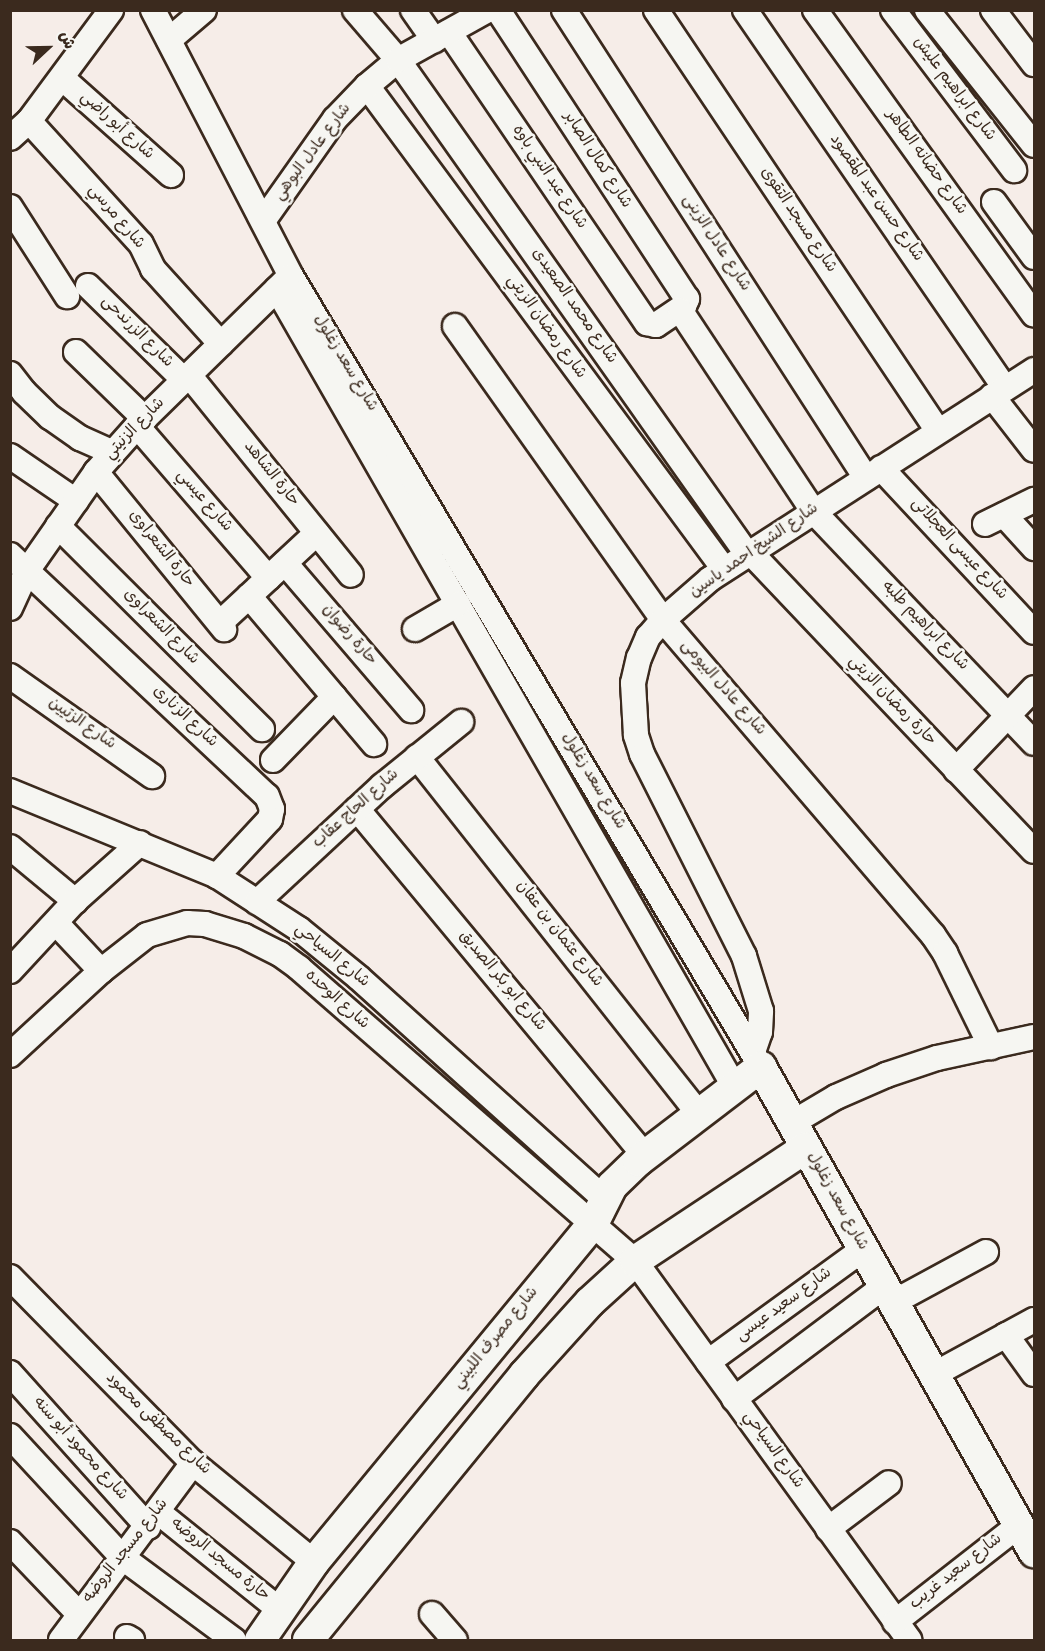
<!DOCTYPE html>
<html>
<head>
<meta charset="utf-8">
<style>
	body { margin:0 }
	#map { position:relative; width:1045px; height:1651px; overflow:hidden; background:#f6ede8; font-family:"Gochi Hand","Playpen Sans Arabic",sans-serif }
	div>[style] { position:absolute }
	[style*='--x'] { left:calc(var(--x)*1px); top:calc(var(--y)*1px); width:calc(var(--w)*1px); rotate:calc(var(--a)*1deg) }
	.roads { filter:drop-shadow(2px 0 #3b2a1e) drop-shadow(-2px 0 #3b2a1e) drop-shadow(0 2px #3b2a1e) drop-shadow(0 -2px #3b2a1e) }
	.minor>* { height:24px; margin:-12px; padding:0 12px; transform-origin:12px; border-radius:12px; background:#f6f6f2 }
	.major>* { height:30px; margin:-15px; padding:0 15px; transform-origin:15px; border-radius:15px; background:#f6f6f2 }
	span { translate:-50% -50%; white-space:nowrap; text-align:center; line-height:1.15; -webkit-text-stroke:5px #f6f6f2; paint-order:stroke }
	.street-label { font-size:16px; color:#3b2a1e }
	.frame { position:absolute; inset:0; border:12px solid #3b2a1e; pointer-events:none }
	.north { position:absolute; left:18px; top:18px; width:60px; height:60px; -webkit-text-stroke:4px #f6f6f2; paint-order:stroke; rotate:68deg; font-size:16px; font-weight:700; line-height:24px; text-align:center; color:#3b2a1e }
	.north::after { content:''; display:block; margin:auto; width:21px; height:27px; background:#3b2a1e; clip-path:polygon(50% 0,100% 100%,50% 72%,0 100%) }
</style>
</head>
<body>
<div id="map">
	<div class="roads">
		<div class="minor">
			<div style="--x:153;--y:10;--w:300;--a:62.6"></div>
			<div style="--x:291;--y:276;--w:920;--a:59.28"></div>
			<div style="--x:355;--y:10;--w:66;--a:49.3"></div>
			<div style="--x:398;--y:60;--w:605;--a:54.76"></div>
			<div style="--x:413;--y:10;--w:37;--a:55"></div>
			<div style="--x:564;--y:10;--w:557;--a:57.17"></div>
			<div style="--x:656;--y:10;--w:507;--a:56.18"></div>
			<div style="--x:745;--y:10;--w:459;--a:55.5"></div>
			<div style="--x:815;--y:10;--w:375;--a:54.3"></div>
			<div style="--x:893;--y:10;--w:201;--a:52.9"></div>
			<div style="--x:927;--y:10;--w:172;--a:51.6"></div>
			<div style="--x:993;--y:10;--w:68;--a:52.8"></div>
			<div style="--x:449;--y:32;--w:352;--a:55.8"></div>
			<div style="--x:647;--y:323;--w:9;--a:13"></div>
			<div style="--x:656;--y:325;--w:34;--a:-34"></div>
			<div style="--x:684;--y:306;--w:8;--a:-67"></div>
			<div style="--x:687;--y:299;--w:345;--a:-123.2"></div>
			<div style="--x:169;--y:40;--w:46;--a:-40.6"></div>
			<div style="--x:62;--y:78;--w:146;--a:41.7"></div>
			<div style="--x:367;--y:86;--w:601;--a:53.53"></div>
			<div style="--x:29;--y:121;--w:166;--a:47.7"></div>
			<div style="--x:141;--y:244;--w:28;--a:64"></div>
			<div style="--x:153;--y:269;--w:101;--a:47.8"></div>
			<div style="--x:10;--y:138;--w:25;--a:-42"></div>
			<div style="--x:29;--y:121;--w:138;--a:-53.5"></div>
			<div style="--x:994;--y:202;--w:68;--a:54"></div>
			<div style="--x:10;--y:207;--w:106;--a:57.4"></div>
			<div style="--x:263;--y:221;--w:125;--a:-54.8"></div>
			<div style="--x:335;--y:119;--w:46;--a:-45.9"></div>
			<div style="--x:367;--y:86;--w:40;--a:-40"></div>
			<div style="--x:398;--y:60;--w:103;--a:-29.1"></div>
			<div style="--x:88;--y:286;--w:134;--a:44.4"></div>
			<div style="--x:277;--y:289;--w:919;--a:60.17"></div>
			<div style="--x:680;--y:310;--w:241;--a:56.5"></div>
			<div style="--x:813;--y:511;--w:320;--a:46.4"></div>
			<div style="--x:455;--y:326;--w:360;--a:54.7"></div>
			<div style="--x:663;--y:620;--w:415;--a:49.4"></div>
			<div style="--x:933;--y:935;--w:22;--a:56"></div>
			<div style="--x:945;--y:953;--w:105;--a:63.9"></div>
			<div style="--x:76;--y:352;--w:96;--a:44.2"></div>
			<div style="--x:10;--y:374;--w:23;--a:52"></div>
			<div style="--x:24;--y:392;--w:36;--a:44"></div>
			<div style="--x:50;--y:417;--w:37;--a:35"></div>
			<div style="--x:80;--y:438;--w:36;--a:24"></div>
			<div style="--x:189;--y:375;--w:257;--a:51"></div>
			<div style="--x:992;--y:396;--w:68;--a:52.1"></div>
			<div style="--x:137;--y:426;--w:201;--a:49.2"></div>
			<div style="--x:10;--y:456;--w:80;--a:34.3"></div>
			<div style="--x:881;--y:468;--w:224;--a:47"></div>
			<div style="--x:96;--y:472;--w:203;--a:50.8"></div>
			<div style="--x:1004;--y:515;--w:45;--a:47.7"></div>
			<div style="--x:985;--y:524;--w:55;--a:-26.1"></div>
			<div style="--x:58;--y:526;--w:288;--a:44.9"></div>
			<div style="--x:750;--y:552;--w:412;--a:46.5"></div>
			<div style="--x:10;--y:555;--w:352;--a:43.2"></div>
			<div style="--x:267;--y:796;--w:14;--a:69"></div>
			<div style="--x:272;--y:809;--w:10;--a:101"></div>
			<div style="--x:270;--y:819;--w:78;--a:132.9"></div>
			<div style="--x:285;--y:563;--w:194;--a:49.4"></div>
			<div style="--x:249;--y:596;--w:194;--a:49.8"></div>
			<div style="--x:10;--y:608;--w:41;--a:-65.3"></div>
			<div style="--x:27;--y:571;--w:121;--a:-55.1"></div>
			<div style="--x:96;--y:472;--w:62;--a:-48.3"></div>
			<div style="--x:137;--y:426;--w:210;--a:-44.4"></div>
			<div style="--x:220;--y:623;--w:132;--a:-42.9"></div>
			<div style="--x:415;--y:629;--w:50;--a:-30.2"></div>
			<div style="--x:10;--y:676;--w:174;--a:35.2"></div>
			<div style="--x:417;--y:757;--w:455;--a:51.7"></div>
			<div style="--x:273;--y:760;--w:88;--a:-45.9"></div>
			<div style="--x:956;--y:770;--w:113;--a:-46.4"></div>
			<div style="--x:10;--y:791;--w:224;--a:22.3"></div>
			<div style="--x:217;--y:876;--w:98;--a:32.9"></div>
			<div style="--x:299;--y:929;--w:77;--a:39.2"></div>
			<div style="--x:359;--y:978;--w:329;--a:42"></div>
			<div style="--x:357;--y:809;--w:451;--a:50.3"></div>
			<div style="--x:10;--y:847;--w:85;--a:39.7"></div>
			<div style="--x:257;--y:902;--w:171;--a:-42.9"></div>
			<div style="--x:382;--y:786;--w:102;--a:-39"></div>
			<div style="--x:56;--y:923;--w:66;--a:46.8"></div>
			<div style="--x:10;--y:971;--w:96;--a:-47.1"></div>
			<div style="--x:75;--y:901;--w:87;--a:-41.7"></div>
			<div style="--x:753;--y:1052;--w:21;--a:-71"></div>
			<div style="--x:760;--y:1032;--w:21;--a:-87"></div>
			<div style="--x:761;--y:1011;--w:58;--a:-107.2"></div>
			<div style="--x:744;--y:956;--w:226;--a:-116.8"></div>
			<div style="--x:642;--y:754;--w:20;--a:-108"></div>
			<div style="--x:636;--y:735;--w:52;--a:-93.3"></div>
			<div style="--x:633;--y:683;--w:26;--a:-77"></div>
			<div style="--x:639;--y:658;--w:23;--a:-67"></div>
			<div style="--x:648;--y:637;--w:23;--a:-49"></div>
			<div style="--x:663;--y:620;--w:62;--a:-41.1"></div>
			<div style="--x:710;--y:579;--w:386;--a:-32.8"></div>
			<div style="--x:10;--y:1055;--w:124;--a:-42.7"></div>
			<div style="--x:101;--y:971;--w:58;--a:-38"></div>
			<div style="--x:147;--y:935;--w:42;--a:-16.7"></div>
			<div style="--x:187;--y:923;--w:18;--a:3"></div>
			<div style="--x:205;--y:924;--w:41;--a:17.1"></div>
			<div style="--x:244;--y:936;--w:40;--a:26.6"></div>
			<div style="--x:280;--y:954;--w:24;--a:36"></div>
			<div style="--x:299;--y:968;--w:446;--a:41.1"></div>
			<div style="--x:635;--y:1261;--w:468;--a:54.1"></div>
			<div style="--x:792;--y:1123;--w:51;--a:-30.6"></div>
			<div style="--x:836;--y:1097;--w:55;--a:-23.7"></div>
			<div style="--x:886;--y:1075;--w:54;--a:-18.4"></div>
			<div style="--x:937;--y:1058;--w:99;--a:-12.2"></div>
			<div style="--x:10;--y:1277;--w:261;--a:45.5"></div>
			<div style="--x:193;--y:1463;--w:156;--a:39.3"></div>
			<div style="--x:892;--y:1303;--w:107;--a:-28.5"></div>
			<div style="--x:1006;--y:1335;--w:48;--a:54.3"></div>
			<div style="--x:708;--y:1362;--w:190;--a:-36"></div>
			<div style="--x:10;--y:1373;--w:207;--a:48.1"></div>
			<div style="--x:933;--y:1375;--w:115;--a:-28.6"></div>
			<div style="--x:734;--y:1399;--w:186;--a:-36.9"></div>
			<div style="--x:10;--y:1436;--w:166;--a:47.2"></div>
			<div style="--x:123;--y:1558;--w:138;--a:36.5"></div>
			<div style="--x:158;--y:1512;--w:156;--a:38.8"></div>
			<div style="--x:828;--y:1529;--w:76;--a:-37"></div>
			<div style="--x:10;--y:1542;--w:100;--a:46.2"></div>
			<div style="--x:432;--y:1614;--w:35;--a:49"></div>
			<div style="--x:895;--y:1622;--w:157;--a:-38"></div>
			<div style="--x:127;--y:1637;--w:6;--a:31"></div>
			<div style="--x:61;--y:1640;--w:221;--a:-53.3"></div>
		</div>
		<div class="major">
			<div style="--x:260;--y:1640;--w:95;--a:-55.3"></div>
			<div style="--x:314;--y:1562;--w:438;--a:-50.5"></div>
			<div style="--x:593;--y:1224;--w:42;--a:-63.4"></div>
			<div style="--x:612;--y:1186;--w:36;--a:-44"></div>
			<div style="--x:638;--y:1161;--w:155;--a:-37.4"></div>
			<div style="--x:761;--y:1067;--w:557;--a:60.63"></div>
			<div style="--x:308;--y:1640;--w:342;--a:-50.8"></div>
			<div style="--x:524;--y:1375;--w:98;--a:-47.9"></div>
			<div style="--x:590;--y:1302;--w:61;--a:-42.3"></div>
			<div style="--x:635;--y:1261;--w:205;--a:-33.5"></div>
		</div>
	</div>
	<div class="street-label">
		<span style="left:953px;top:90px;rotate:53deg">شارع ابراهيم عليش</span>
		<span style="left:116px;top:127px;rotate:42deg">شارع أبو راضي</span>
		<span style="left:314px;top:153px;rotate:-53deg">شارع عادل البوهي</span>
		<span style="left:596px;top:161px;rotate:57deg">شارع كمال الصابر</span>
		<span style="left:925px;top:163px;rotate:54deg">شارع حضانه الطاهر</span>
		<span style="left:548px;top:178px;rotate:56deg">شارع عبد النبي باوه</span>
		<span style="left:875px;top:199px;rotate:55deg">شارع حسن عبد المقصود</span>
		<span style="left:115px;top:218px;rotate:50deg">شارع مرسي</span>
		<span style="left:797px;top:221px;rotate:56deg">شارع مسجد التقوى</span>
		<span style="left:715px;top:244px;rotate:57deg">شارع عادل الزينى</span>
		<span style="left:573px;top:307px;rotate:55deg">شارع محمد الصعيدى</span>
		<span style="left:545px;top:328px;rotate:54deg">شارع رمضان الزيتي</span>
		<span style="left:136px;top:333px;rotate:45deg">شارع الزرندحى</span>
		<span style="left:344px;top:364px;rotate:59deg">شارع سعد زغلول</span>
		<span style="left:136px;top:430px;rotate:-46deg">شارع الزنيتي</span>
		<span style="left:270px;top:475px;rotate:51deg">حارة الشاهد</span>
		<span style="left:203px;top:502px;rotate:49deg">شارع عيسي</span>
		<span style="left:160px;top:550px;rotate:51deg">حارة الشعراوى</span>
		<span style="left:958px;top:550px;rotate:47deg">شارع عيسى العجلاتى</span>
		<span style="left:755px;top:552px;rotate:-35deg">شارع الشيخ احمد ياسين</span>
		<span style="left:924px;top:627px;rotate:46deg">شارع ابراهيم طلبه</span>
		<span style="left:160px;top:628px;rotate:45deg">شارع الشعراوى</span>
		<span style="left:348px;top:636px;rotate:49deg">حارة رضوان</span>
		<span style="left:722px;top:689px;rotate:49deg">شارع عادل البيومى</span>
		<span style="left:891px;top:702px;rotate:46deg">حارة رمضان الزيتي</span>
		<span style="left:184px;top:718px;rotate:43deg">شارع الزنارى</span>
		<span style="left:81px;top:725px;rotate:35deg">شارع الزتيين</span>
		<span style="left:592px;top:782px;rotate:59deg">شارع سعد زغلول</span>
		<span style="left:357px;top:810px;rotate:-42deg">شارع الحاج عقاب</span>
		<span style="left:558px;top:935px;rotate:52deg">شارع عثمان بن عفان</span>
		<span style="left:331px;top:957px;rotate:39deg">شارع السياحي</span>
		<span style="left:501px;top:982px;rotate:50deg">شارع ابو بكر الصديق</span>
		<span style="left:336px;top:1001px;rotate:42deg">شارع الوحده</span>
		<span style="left:836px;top:1202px;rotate:61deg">شارع سعد زغلول</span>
		<span style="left:785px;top:1306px;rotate:-36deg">شارع سعيد عيسى</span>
		<span style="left:497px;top:1339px;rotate:-51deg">شارع مصرف اللبيني</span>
		<span style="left:157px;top:1425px;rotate:44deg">شارع مصطفى محمود</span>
		<span style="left:79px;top:1450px;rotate:48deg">شارع محمود أبو سنه</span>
		<span style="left:772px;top:1451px;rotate:54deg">شارع السياحي</span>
		<span style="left:127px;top:1552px;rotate:-52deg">شارع مسجد الروضه</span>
		<span style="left:219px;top:1561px;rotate:39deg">حارة مسجد الروضه</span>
		<span style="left:957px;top:1573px;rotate:-38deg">شارع سعيد غريب</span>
	</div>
	<div class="frame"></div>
	<div class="north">ش</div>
</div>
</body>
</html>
